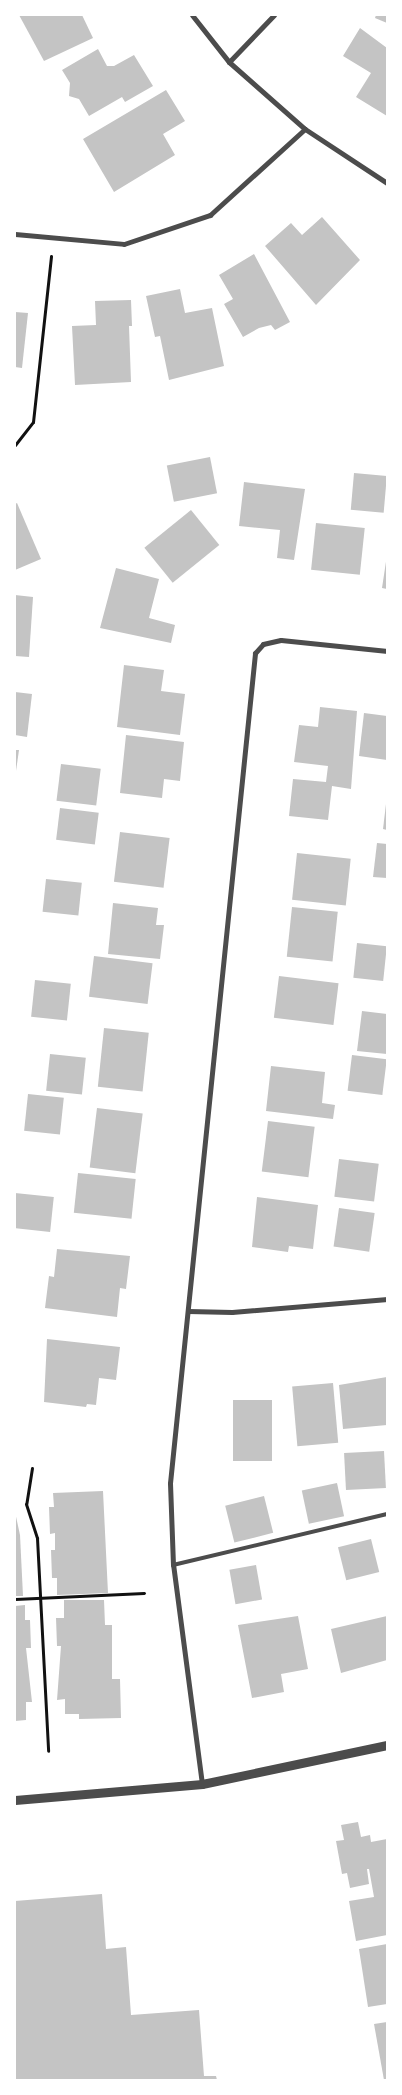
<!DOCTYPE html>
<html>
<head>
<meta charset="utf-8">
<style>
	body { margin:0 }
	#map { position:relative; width:402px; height:2095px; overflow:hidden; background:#fff; font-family:"PT Sans",sans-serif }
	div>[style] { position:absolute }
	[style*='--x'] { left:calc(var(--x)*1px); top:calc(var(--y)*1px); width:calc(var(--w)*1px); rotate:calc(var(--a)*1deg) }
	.building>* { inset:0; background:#c4c4c4; transform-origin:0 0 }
	.path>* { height:3px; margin:-1.5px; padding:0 1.5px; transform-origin:1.5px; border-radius:1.5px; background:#111 }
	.service>* { height:4px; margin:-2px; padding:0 2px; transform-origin:2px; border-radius:2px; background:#4c4c4c }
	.minor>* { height:5px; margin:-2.5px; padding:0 2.5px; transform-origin:2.5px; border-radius:2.5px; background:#4c4c4c }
	.tertiary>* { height:9px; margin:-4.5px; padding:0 4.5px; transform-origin:4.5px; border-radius:4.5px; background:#4c4c4c }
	span { translate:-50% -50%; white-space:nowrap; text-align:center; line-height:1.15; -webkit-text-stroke:4.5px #fff; paint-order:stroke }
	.frame { position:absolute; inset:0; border:16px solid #fff; pointer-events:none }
</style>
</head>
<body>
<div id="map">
	<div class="building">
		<div style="clip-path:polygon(19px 15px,82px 15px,93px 38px,44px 61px)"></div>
		<div style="clip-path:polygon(376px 15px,387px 15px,387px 23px,375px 18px)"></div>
		<div style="clip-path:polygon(360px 28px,387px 48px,387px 116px,356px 97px,371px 73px,343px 56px)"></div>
		<div style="clip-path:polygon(98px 49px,107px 66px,114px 66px,134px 55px,153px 86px,125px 102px,122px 97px,89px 116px,79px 99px,69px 96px,70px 83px,62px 70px)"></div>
		<div style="clip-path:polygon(166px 90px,185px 121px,163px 134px,175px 155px,114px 192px,83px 139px)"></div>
		<div style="clip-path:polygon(322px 217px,360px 260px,316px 305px,265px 246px,291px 223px,302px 235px)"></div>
		<div style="clip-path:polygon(254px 254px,290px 322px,275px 330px,271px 325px,259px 328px,243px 337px,224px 304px,233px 299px,219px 275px)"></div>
		<div style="clip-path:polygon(180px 289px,185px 313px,212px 308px,224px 366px,169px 380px,160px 336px,155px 337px,146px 296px)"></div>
		<div style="clip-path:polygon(131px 300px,132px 326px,129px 326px,131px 382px,75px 385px,72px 326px,96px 325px,95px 301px)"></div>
		<div style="clip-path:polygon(15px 312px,28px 313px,22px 368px,15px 367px)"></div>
		<div style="left:210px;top:457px;width:37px;height:44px;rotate:79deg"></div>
		<div style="left:354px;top:473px;width:33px;height:37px;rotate:5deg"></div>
		<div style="clip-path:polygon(244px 482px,305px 489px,294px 560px,277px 558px,280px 530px,239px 526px)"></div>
		<div style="clip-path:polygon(17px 503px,41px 559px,15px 570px,15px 504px)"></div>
		<div style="left:191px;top:510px;width:45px;height:60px;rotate:51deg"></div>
		<div style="left:316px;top:523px;width:49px;height:47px;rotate:6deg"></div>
		<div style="clip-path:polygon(387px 555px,387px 589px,382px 588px)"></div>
		<div style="clip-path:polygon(116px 568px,159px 579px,149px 618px,175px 625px,171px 643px,100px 628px)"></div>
		<div style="clip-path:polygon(15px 595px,33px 597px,29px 657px,15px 656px)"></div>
		<div style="clip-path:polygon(124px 665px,164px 670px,161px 691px,185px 694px,180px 735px,117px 727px)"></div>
		<div style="clip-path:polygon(15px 692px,32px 694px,27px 737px,15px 735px)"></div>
		<div style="clip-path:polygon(320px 707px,357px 711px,351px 789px,332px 786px,328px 820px,289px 816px,293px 779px,326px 782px,328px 766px,294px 762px,299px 725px,318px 727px)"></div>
		<div style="clip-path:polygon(364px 713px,387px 716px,387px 760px,359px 756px)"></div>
		<div style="clip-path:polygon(126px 735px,184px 742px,180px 781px,164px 779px,162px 798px,120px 793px)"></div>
		<div style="clip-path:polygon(15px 750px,19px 750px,16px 771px,15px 771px)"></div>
		<div style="left:61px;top:764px;width:40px;height:37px;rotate:7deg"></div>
		<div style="clip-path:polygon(386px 804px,387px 804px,387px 830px,383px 829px)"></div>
		<div style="left:60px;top:808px;width:39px;height:32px;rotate:7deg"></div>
		<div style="left:120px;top:832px;width:50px;height:50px;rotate:7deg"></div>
		<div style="clip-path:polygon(377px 843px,387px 844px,387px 878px,373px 877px)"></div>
		<div style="left:297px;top:853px;width:54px;height:47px;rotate:6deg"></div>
		<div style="left:46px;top:879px;width:36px;height:33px;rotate:6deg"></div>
		<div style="clip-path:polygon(113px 903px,158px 908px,156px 925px,164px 925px,160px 959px,108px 954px)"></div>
		<div style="left:292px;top:907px;width:46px;height:50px;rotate:6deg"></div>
		<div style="left:357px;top:943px;width:30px;height:35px;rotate:6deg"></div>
		<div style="left:94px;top:956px;width:59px;height:41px;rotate:7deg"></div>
		<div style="left:279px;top:976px;width:60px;height:42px;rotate:7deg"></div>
		<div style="left:35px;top:980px;width:36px;height:37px;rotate:6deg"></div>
		<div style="clip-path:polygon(362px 1011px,387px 1014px,387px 1054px,357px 1051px)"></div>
		<div style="left:104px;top:1028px;width:45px;height:59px;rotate:6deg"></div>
		<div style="left:50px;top:1054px;width:36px;height:37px;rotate:6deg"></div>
		<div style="left:352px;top:1055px;width:35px;height:36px;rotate:7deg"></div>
		<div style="clip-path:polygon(271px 1066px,325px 1072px,322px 1103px,335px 1105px,333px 1119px,266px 1111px)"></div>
		<div style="left:28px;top:1094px;width:36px;height:37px;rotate:6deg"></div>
		<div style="left:97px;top:1108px;width:46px;height:60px;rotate:7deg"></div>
		<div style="left:268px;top:1121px;width:47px;height:51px;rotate:7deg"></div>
		<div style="left:339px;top:1159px;width:40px;height:38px;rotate:7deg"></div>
		<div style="left:78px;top:1173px;width:58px;height:40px;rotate:6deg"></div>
		<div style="left:15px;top:1193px;width:39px;height:35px;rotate:6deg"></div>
		<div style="clip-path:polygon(257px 1197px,318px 1205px,313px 1249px,289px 1246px,288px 1252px,252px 1247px)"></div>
		<div style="left:339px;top:1208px;width:36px;height:39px;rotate:8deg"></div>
		<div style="clip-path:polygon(57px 1249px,130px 1256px,126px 1289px,120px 1288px,117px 1317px,45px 1308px,49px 1276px,54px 1277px)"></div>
		<div style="clip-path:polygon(47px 1339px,120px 1347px,116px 1380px,99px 1378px,96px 1405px,87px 1404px,86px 1407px,44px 1402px)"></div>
		<div style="clip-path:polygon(387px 1377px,387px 1425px,343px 1429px,339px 1385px)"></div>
		<div style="left:333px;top:1383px;width:60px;height:41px;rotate:85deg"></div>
		<div style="left:272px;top:1400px;width:61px;height:39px;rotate:90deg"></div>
		<div style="left:384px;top:1451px;width:37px;height:40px;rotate:87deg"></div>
		<div style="left:337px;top:1483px;width:34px;height:36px;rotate:78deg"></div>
		<div style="clip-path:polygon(103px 1491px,108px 1593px,57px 1595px,57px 1578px,52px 1578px,51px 1550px,55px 1550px,55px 1533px,50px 1534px,49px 1507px,54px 1507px,53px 1493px)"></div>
		<div style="left:264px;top:1496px;width:38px;height:40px;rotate:76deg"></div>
		<div style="clip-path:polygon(15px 1512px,20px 1535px,23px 1596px,15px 1596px)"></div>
		<div style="left:371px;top:1539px;width:34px;height:34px;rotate:76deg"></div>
		<div style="left:256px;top:1565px;width:35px;height:27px;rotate:80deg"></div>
		<div style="clip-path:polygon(64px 1600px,104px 1600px,105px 1625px,112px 1625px,112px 1679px,120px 1679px,121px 1718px,79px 1719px,79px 1714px,65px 1714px,65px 1699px,57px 1700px,61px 1646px,57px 1646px,56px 1618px,64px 1618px)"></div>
		<div style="clip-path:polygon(25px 1605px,25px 1620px,30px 1620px,31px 1648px,26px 1648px,32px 1702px,26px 1702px,26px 1720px,15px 1721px,15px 1606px)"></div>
		<div style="clip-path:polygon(298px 1616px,308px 1669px,281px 1674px,284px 1692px,252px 1698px,238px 1625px)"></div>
		<div style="clip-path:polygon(387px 1616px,387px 1660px,341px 1673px,331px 1629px)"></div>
		<div style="clip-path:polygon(358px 1822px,361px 1837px,370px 1835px,371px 1842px,387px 1839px,387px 1935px,356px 1941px,349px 1901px,374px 1897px,369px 1869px,367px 1869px,369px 1884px,350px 1888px,347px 1873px,342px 1874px,336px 1841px,344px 1840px,341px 1825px)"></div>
		<div style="clip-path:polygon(102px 1894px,106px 1949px,126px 1947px,131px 2015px,199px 2010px,204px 2076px,216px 2076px,217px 2080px,15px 2080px,15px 1901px)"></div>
		<div style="clip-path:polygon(387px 1944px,387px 2004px,368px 2007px,359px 1949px)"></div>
		<div style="clip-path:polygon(387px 2022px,387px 2080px,384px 2080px,374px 2024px)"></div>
	</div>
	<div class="path">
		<div style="--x:15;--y:445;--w:29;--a:-52"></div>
		<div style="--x:33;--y:422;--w:167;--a:-83.8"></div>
		<div style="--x:32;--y:1468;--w:36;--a:99"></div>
		<div style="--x:26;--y:1504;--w:36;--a:72"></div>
		<div style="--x:37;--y:1538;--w:213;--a:87"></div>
		<div style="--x:15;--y:1599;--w:129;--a:-2.7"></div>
	</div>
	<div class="service">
		<div style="--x:173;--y:1565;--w:220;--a:-13.4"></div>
	</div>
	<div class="minor">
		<div style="--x:192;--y:15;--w:60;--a:51.8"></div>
		<div style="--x:229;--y:62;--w:101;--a:41.4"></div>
		<div style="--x:305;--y:129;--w:98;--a:33.4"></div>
		<div style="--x:229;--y:62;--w:65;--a:-46.2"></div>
		<div style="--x:15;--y:234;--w:109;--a:5.2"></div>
		<div style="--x:124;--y:244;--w:91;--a:-18.6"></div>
		<div style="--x:210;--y:215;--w:128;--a:-42.2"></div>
		<div style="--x:188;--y:1311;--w:44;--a:1.3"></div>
		<div style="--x:232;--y:1312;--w:156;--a:-4.8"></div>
		<div style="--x:202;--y:1784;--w:221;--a:-97.5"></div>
		<div style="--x:173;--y:1565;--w:82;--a:-92.1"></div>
		<div style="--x:170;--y:1483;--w:834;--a:-84.15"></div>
		<div style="--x:255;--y:653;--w:12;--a:-48"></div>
		<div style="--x:263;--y:644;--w:18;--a:-13"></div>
		<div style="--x:281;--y:640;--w:107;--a:5.9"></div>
	</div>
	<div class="tertiary">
		<div style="--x:15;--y:1800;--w:188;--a:-4.9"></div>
		<div style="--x:202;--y:1784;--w:189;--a:-11.9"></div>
	</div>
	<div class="frame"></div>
</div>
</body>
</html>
